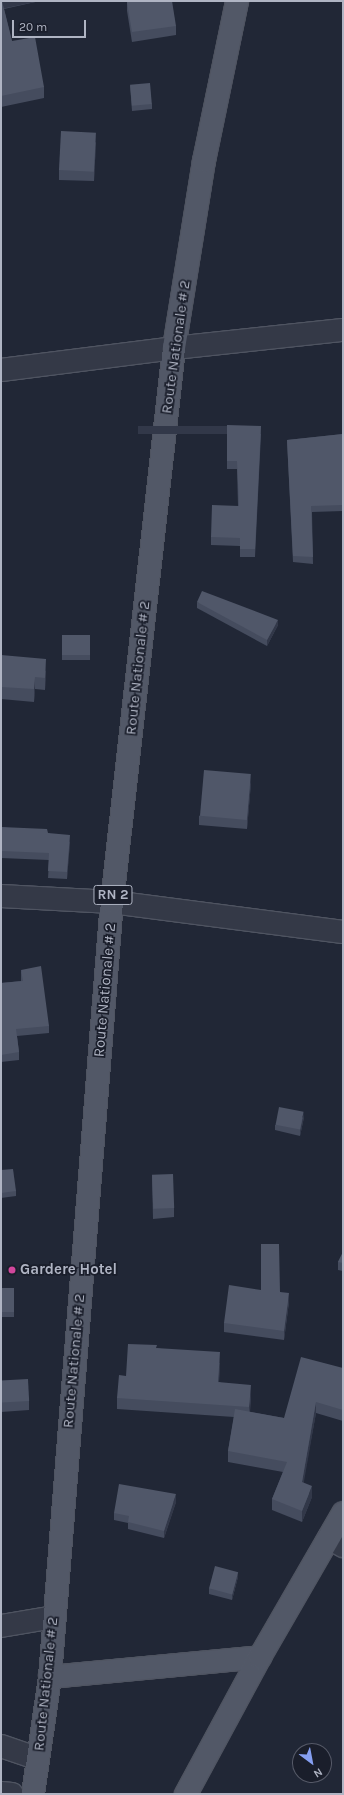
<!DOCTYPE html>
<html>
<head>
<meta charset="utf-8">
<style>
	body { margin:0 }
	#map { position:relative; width:344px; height:1795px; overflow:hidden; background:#212736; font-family:Karla,sans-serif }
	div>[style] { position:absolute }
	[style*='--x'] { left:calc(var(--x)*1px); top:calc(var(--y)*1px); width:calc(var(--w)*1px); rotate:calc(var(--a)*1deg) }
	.roads { filter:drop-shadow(1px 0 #4f5461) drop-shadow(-1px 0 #4f5461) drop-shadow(0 1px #4f5461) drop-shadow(0 -1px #4f5461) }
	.minor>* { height:22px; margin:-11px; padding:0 11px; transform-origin:11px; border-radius:11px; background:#343947 }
	.major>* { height:22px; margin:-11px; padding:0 11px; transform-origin:11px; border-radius:11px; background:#525867 }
	.wall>* { inset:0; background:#454c5e; transform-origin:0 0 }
	.shaded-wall>* { inset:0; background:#323849; transform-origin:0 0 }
	.building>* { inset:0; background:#505769; transform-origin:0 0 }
	.dots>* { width:11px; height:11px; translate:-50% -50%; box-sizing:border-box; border:2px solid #1a1e2b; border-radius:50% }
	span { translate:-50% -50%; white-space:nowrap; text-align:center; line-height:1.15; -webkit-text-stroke:3.5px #1a1e2b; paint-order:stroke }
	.shield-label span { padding:1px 3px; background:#1a1e2b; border:1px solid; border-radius:3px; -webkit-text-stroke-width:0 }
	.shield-label { font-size:14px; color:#afb4c3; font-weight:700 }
	.street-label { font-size:15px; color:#afb4c3 }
	.poi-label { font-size:15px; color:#afb4c3; font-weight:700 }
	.left { translate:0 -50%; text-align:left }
	.frame { position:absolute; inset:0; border:2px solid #afb4c3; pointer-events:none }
	.north { position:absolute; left:292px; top:1743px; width:40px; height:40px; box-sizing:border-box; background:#1a1e2b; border:1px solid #565a68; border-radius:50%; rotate:148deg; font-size:11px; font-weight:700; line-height:16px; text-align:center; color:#afb4c3 }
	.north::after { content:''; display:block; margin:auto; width:14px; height:18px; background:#869ff1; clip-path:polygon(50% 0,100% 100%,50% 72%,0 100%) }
	.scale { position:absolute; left:12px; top:20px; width:74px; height:18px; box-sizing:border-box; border:2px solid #afb4c3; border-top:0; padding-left:5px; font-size:12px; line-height:14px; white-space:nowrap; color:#afb4c3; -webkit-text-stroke:3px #1a1e2b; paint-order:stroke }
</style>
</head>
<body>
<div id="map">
	<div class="roads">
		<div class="minor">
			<div style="--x:1;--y:370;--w:174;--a:-7.2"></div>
			<div style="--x:174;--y:348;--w:170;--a:-6.1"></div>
			<div style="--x:1;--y:896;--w:111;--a:3.1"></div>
			<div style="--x:112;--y:902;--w:233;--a:7.4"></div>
			<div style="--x:329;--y:1538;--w:16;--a:30"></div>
			<div style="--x:1;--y:1626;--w:54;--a:-9.6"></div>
			<div style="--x:1;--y:1746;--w:39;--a:19"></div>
			<div style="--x:1;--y:1793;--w:11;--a:5"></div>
		</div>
		<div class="major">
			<div style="--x:50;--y:1677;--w:211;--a:-5.4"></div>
			<div style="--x:33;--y:1794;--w:118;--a:-81.7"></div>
			<div style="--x:50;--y:1677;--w:777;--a:-85.43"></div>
			<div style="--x:112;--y:902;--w:557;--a:-83.61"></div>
			<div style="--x:174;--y:348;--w:189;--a:-80.9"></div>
			<div style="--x:204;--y:161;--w:163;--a:-78.3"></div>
			<div style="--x:186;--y:1794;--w:156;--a:-61.6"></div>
			<div style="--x:260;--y:1657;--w:166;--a:-60"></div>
		</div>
	</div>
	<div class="wall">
		<div style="clip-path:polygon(1px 1px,40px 1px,4px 9px,12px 41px,44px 87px,44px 98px,1px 107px)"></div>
		<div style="clip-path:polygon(127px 2px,176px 26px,176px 35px,132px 42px,127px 11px)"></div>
		<div style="clip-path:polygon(130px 85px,152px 104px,152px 109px,132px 111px)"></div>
		<div style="clip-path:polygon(96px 142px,94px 181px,59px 180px,59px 170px)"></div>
		<div style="clip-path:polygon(227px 425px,261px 434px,255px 557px,240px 557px,240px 546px,211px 545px,211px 537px,238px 506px,237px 469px,227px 469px)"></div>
		<div style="clip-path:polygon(343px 434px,343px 511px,312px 512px,313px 564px,293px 562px,287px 440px)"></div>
		<div style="clip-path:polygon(197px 602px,278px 625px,267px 646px,197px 608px)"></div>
		<div style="left:62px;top:635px;width:28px;height:25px"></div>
		<div style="clip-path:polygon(1px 655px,46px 671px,45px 690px,35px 689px,34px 702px,1px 699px)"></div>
		<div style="clip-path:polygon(251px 783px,247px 829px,199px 825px,199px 816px)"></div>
		<div style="clip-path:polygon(1px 827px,48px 833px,70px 842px,67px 879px,48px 878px,49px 860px,1px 858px)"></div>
		<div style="clip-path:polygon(21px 970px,49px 1026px,49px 1033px,17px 1036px,19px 1052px,19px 1060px,1px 1062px,1px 983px,21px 981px)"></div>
		<div style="clip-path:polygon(304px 1117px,300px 1136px,275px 1130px,275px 1125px)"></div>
		<div style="clip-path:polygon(1px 1170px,16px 1191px,16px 1196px,1px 1198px)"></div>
		<div style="clip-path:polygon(152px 1175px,174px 1208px,174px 1217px,153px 1219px)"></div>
		<div style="clip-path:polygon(343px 1252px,343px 1271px,338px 1270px,338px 1262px)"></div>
		<div style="left:1px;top:1288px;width:13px;height:29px"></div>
		<div style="clip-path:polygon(280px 1292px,289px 1302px,284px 1340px,224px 1332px,224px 1323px)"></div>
		<div style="clip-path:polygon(157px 1348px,220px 1363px,219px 1382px,251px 1395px,250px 1412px,284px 1418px,343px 1368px,343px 1421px,316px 1413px,303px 1483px,312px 1497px,302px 1522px,272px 1510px,272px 1499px,283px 1472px,228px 1462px,228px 1451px,234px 1417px,117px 1409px,117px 1398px,126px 1376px)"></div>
		<div style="clip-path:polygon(1px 1381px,29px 1401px,29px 1410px,1px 1412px)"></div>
		<div style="clip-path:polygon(176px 1502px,164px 1538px,128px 1529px,128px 1523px,114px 1520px,114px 1513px)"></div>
		<div style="clip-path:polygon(238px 1577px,232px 1600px,209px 1594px,209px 1588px)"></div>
	</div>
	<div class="shaded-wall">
		<div style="clip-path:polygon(1px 1px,40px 1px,1px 9px)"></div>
		<div style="clip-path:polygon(96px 133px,96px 142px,94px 181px,94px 172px)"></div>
		<div style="left:261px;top:426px;width:8px;height:123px;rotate:90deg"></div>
		<div style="clip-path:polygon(278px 620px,278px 625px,267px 646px,267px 640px)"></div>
		<div style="clip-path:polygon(46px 659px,46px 671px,45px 690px,45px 678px)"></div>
		<div style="clip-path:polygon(35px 677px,35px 689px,34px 702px,34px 689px)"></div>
		<div style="clip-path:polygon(251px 774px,251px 783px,247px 829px,247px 820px)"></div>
		<div style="clip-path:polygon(70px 835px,70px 842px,67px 879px,67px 872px)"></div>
		<div style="clip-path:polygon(304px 1112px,304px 1117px,300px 1136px,300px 1131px)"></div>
		<div style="clip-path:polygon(289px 1293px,289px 1302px,284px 1340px,284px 1331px)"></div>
		<div style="clip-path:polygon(220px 1352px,220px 1363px,218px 1393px,218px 1382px)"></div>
		<div style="clip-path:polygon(251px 1385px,251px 1395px,249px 1418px,249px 1407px)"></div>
		<div style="clip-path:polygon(316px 1402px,316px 1413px,302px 1493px,302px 1482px)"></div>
		<div style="clip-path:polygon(312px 1486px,312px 1497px,302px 1522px,302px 1511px)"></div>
		<div style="clip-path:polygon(176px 1494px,176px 1502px,164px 1538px,164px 1531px)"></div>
		<div style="clip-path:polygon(238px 1572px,238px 1577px,232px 1600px,232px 1595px)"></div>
	</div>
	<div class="building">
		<div style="clip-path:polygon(1px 1px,2px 1px,12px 41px,35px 37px,44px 87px,1px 96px)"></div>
		<div style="clip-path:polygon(132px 1px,172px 1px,176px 26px,132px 32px,127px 2px)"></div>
		<div style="left:150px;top:83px;width:21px;height:20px;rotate:85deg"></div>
		<div style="left:61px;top:131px;width:35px;height:39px;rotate:3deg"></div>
		<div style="clip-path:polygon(227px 425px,261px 426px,255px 549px,240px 549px,240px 538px,211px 537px,212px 505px,239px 506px,237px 461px,227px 461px)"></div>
		<div style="clip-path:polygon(343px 434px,343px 505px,311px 506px,313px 557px,293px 556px,287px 440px)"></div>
		<div style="clip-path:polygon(202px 591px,278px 620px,267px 640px,197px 602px)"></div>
		<div style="left:62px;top:635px;width:28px;height:20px"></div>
		<div style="clip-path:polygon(1px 655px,46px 659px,45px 678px,35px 677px,34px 689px,1px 687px)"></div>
		<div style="left:204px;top:770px;width:47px;height:46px;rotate:5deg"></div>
		<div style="clip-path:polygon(1px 827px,47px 829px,48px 833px,70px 835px,67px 872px,48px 871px,49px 853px,1px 851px)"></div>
		<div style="clip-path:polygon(41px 966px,49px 1026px,16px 1029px,19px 1052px,1px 1055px,1px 983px,23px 981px,21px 970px)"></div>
		<div style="left:279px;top:1107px;width:25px;height:18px;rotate:11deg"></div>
		<div style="clip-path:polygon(13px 1169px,16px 1191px,1px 1193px,1px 1170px)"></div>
		<div style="left:173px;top:1174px;width:34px;height:21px;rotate:88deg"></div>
		<div style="clip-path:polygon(261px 1244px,279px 1244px,280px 1292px,289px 1293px,284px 1331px,224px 1323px,229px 1285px,261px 1290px)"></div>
		<div style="clip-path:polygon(343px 1252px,343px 1263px,338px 1262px)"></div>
		<div style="left:1px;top:1288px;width:13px;height:24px"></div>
		<div style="clip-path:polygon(128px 1344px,157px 1345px,156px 1348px,220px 1352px,218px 1382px,251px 1385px,249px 1407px,117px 1398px,119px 1375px,126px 1376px)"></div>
		<div style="clip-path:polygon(301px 1357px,343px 1368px,343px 1410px,316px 1402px,302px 1482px,312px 1486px,302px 1511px,272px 1499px,287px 1462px,228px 1451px,235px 1409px,284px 1418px)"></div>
		<div style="left:28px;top:1379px;width:22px;height:27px;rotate:87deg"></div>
		<div style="clip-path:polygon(119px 1484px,176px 1494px,164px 1531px,128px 1522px,129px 1516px,114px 1513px)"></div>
		<div style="left:215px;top:1566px;width:24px;height:23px;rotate:15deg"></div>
	</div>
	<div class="dots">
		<div style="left:12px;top:1270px;background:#d1479c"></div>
	</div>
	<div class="shield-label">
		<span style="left:113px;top:895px">RN 2</span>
	</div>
	<div class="street-label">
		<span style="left:176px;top:347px;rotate:-82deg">Route Nationale # 2</span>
		<span style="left:138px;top:668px;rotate:-84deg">Route Nationale # 2</span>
		<span style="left:105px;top:990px;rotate:-85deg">Route Nationale # 2</span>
		<span style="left:74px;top:1361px;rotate:-85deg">Route Nationale # 2</span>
		<span style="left:46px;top:1684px;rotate:-84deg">Route Nationale # 2</span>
	</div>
	<div class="poi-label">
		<span class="left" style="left:20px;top:1270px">Gardere Hotel</span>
	</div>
	<div class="frame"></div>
	<div class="north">N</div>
	<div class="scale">20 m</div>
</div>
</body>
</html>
